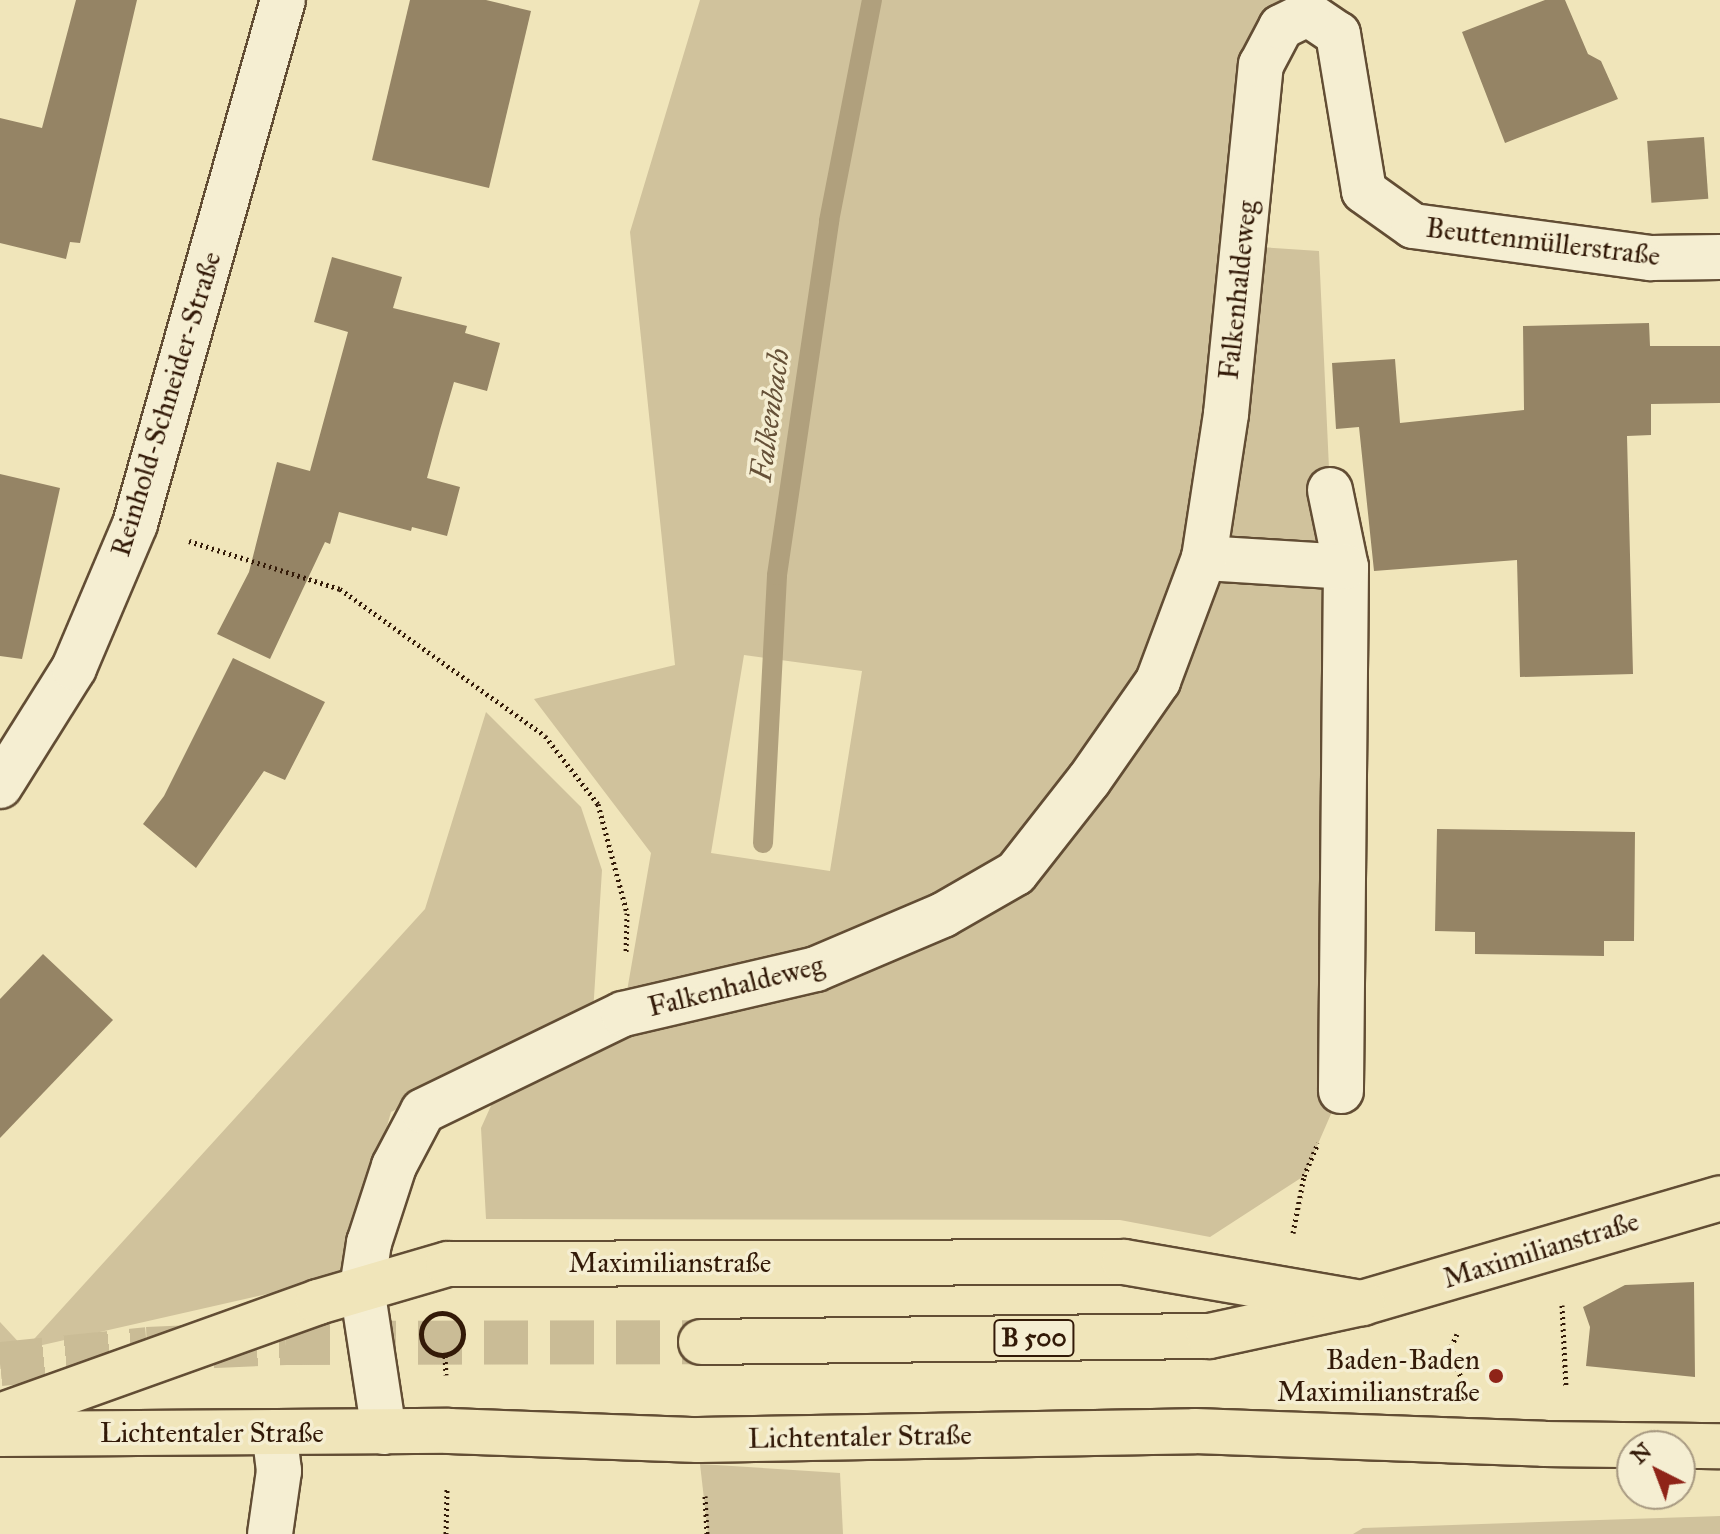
<!DOCTYPE html>
<html>
<head>
<meta charset="utf-8">
<style>
	body { margin:0 }
	#map { position:relative; width:1720px; height:1534px; overflow:hidden; background:#f0e5ba; font-family:"IM FELL Great Primer",serif }
	div>[style] { position:absolute }
	[style*='--x'] { left:calc(var(--x)*1px); top:calc(var(--y)*1px); width:calc(var(--w)*1px); rotate:calc(var(--a)*1deg) }
	.green>* { inset:0; background:#d0c29c }
	.stream>* { height:20px; margin:-10px; padding:0 10px; transform-origin:10px; border-radius:10px; background:#b0a07d }
	.building>* { inset:0; background:#958465; transform-origin:0 0 }
	.major-tunnel>* { height:44px; margin-top:-22px; transform-origin:0; background:repeating-linear-gradient(90deg,#cabc96 0 44px,transparent 0 66px) }
	.path>* { height:5px; margin-top:-2.5px; transform-origin:0; background:repeating-linear-gradient(90deg,#331a08 0 2px,transparent 0 6px) }
	.path>.ring { margin:-2.5px; padding:0; box-sizing:content-box; background:none; border:5px solid #331a08; border-radius:50% }
	.roads { filter:drop-shadow(2px 0 #624d34) drop-shadow(-2px 0 #624d34) drop-shadow(0 2px #624d34) drop-shadow(0 -2px #624d34) }
	.minor>* { height:44px; margin:-22px; padding:0 22px; transform-origin:22px; border-radius:22px; background:#f5eed2 }
	.major>* { height:44px; margin:-22px; padding:0 22px; transform-origin:22px; border-radius:22px; background:#f0e5ba }
	.dots>* { width:22px; height:22px; translate:-50% -50%; box-sizing:border-box; border:4px solid #f5eed2; border-radius:50% }
	span { translate:-50% -50%; white-space:nowrap; text-align:center; line-height:1.15; -webkit-text-stroke:7px #f5eed2; paint-order:stroke }
	.shield-label span { padding:2px 6px; background:#f5eed2; border:2px solid; border-radius:6px; -webkit-text-stroke-width:0 }
	.shield-label { font-size:26px; color:#331a08; font-weight:700 }
	.street-label { font-size:28px; color:#331a08 }
	.poi-label { font-size:28px; color:#331a08 }
	.right { translate:-100% -50%; text-align:right }
	.water-label { font-size:30px; color:#655037; font-style:italic }
	.north { position:absolute; left:1616px; top:1430px; width:80px; height:80px; box-sizing:border-box; background:#f5eed2; border:2px solid #a79981; border-radius:50%; rotate:318deg; font-size:22px; font-weight:700; line-height:32px; text-align:center; color:#331a08 }
	.north::after { content:''; display:block; margin:auto; width:28px; height:36px; background:#8f2418; clip-path:polygon(50% 0,100% 100%,50% 72%,0 100%) }
</style>
</head>
<body>
<div id="map">
	<div class="green">
		<div style="clip-path:polygon(evenodd,700px 0,1302px 0,1230px 245px,1319px 251px,1330px 490px,1341px 1091px,1304px 1176px,1210px 1237px,1120px 1220px,486px 1219px,481px 1128px,507px 1070px,623px 1014px,651px 853px,534px 699px,675px 665px,630px 232px,700px 0,744px 655px,862px 671px,830px 871px,711px 853px,744px 655px)"></div>
		<div style="clip-path:polygon(486px 712px,581px 807px,602px 870px,593px 1013px,391px 1112px,346px 1276px,25px 1349px,0 1349px,0 1322px,25px 1349px,425px 909px)"></div>
		<div style="clip-path:polygon(700px 1464px,840px 1473px,843px 1534px,708px 1534px)"></div>
		<div style="clip-path:polygon(1720px 1516px,1720px 1534px,1353px 1534px,1363px 1528px)"></div>
	</div>
	<div class="stream">
		<div style="--x:763;--y:843;--w:268;--a:-87"></div>
		<div style="--x:777;--y:575;--w:358;--a:-81.6"></div>
		<div style="--x:829;--y:221;--w:225;--a:-79"></div>
	</div>
	<div class="building">
		<div style="clip-path:polygon(76px 0,137px 0,80px 243px,70px 242px,66px 259px,0 243px,0 118px,42px 128px)"></div>
		<div style="clip-path:polygon(410px 0,486px 0,531px 11px,489px 188px,372px 160px)"></div>
		<div style="clip-path:polygon(1545px 0,1565px 0,1588px 54px,1601px 61px,1618px 99px,1505px 143px,1462px 32px)"></div>
		<div style="left:1704px;top:137px;width:62px;height:57px;rotate:86deg"></div>
		<div style="clip-path:polygon(332px 257px,402px 277px,393px 308px,467px 326px,465px 333px,500px 343px,487px 391px,454px 382px,440px 430px,427px 478px,460px 487px,447px 536px,412px 527px,411px 531px,339px 512px,330px 544px,325px 542px,270px 659px,217px 634px,249px 572px,277px 462px,310px 471px,348px 332px,314px 322px)"></div>
		<div style="clip-path:polygon(1649px 323px,1650px 346px,1720px 346px,1720px 403px,1651px 404px,1651px 435px,1627px 436px,1633px 674px,1520px 677px,1517px 560px,1374px 571px,1359px 427px,1336px 429px,1332px 363px,1395px 359px,1400px 423px,1524px 410px,1523px 326px)"></div>
		<div style="clip-path:polygon(0 474px,60px 488px,22px 659px,0 656px)"></div>
		<div style="clip-path:polygon(233px 658px,325px 702px,285px 780px,264px 771px,196px 868px,143px 824px,164px 796px)"></div>
		<div style="clip-path:polygon(1437px 829px,1635px 832px,1634px 941px,1604px 941px,1604px 956px,1475px 954px,1475px 932px,1435px 931px)"></div>
		<div style="clip-path:polygon(43px 954px,113px 1020px,0 1138px,0 999px)"></div>
		<div style="clip-path:polygon(1694px 1282px,1695px 1377px,1586px 1366px,1590px 1327px,1583px 1307px,1625px 1285px)"></div>
	</div>
	<div class="major-tunnel">
		<div style="--x:0;--y:1364;--w:148;--a:-5.8"></div>
		<div style="--x:147;--y:1349;--w:139;--a:-2.5"></div>
		<div style="--x:286;--y:1343;--w:415;--a:-0.1"></div>
	</div>
	<div class="path">
		<div style="--x:189;--y:541;--w:158;--a:17.6"></div>
		<div style="--x:340;--y:589;--w:252;--a:35.6"></div>
		<div style="--x:545;--y:736;--w:86;--a:52.1"></div>
		<div style="--x:598;--y:804;--w:113;--a:75.1"></div>
		<div style="--x:627;--y:913;--w:40;--a:91.4"></div>
		<div style="--x:1293;--y:1233;--w:58;--a:-79.1"></div>
		<div style="--x:1304;--y:1176;--w:36;--a:-67"></div>
		<div style="--x:1562;--y:1305;--w:81;--a:87.2"></div>
		<div class="ring" style="left:421px;top:1313px;width:37px;height:37px"></div>
		<div style="--x:1457;--y:1334;--w:20;--a:114"></div>
		<div style="--x:1449;--y:1352;--w:34;--a:64"></div>
		<div style="--x:445;--y:1356;--w:19;--a:87"></div>
		<div style="--x:705;--y:1496;--w:38;--a:87"></div>
		<div style="--x:446;--y:1534;--w:45;--a:-88.7"></div>
	</div>
	<div class="roads">
		<div class="minor">
			<div style="--x:1308;--y:14;--w:36;--a:34"></div>
			<div style="--x:1338;--y:34;--w:159;--a:80.6"></div>
			<div style="--x:1364;--y:191;--w:60;--a:35.5"></div>
			<div style="--x:1413;--y:226;--w:240;--a:7.7"></div>
			<div style="--x:1651;--y:258;--w:69;--a:-0.8"></div>
			<div style="--x:1330;--y:490;--w:79;--a:78.3"></div>
			<div style="--x:1346;--y:567;--w:524;--a:90.55"></div>
			<div style="--x:1204;--y:558;--w:142;--a:3.6"></div>
			<div style="--x:0;--y:786;--w:139;--a:-57.9"></div>
			<div style="--x:74;--y:668;--w:156;--a:-67"></div>
			<div style="--x:135;--y:524;--w:544;--a:-74.23"></div>
			<div style="--x:384;--y:1432;--w:146;--a:-98.7"></div>
			<div style="--x:362;--y:1288;--w:46;--a:-81.2"></div>
			<div style="--x:369;--y:1243;--w:81;--a:-72"></div>
			<div style="--x:394;--y:1166;--w:62;--a:-62.2"></div>
			<div style="--x:423;--y:1111;--w:222;--a:-25.9"></div>
			<div style="--x:623;--y:1014;--w:198;--a:-13.1"></div>
			<div style="--x:816;--y:969;--w:138;--a:-23"></div>
			<div style="--x:943;--y:915;--w:84;--a:-29.9"></div>
			<div style="--x:1016;--y:873;--w:118;--a:-51.9"></div>
			<div style="--x:1089;--y:780;--w:121;--a:-55.1"></div>
			<div style="--x:1158;--y:681;--w:131;--a:-69.5"></div>
			<div style="--x:1204;--y:558;--w:146;--a:-81.3"></div>
			<div style="--x:1226;--y:414;--w:351;--a:-84.3"></div>
			<div style="--x:1261;--y:65;--w:43;--a:-62.2"></div>
			<div style="--x:1281;--y:27;--w:30;--a:-26"></div>
			<div style="--x:270;--y:1534;--w:64;--a:-81.9"></div>
			<div style="--x:279;--y:1471;--w:39;--a:-97"></div>
		</div>
		<div class="major">
			<div style="--x:701;--y:1342;--w:508;--a:-0.68"></div>
			<div style="--x:1209;--y:1336;--w:157;--a:-12.2"></div>
			<div style="--x:1362;--y:1303;--w:373;--a:-16.3"></div>
			<div style="--x:0;--y:1416;--w:338;--a:-19.7"></div>
			<div style="--x:318;--y:1302;--w:135;--a:-16.3"></div>
			<div style="--x:448;--y:1264;--w:676;--a:-0.17"></div>
			<div style="--x:1124;--y:1262;--w:242;--a:9.8"></div>
			<div style="--x:0;--y:1434;--w:449;--a:-0.4"></div>
			<div style="--x:449;--y:1431;--w:249;--a:2.1"></div>
			<div style="--x:698;--y:1440;--w:497;--a:-1"></div>
			<div style="--x:1195;--y:1431;--w:349;--a:2.1"></div>
			<div style="--x:1544;--y:1444;--w:176;--a:0.7"></div>
		</div>
	</div>
	<div class="dots">
		<div style="left:1496px;top:1376px;background:#8f2418"></div>
	</div>
	<div class="shield-label">
		<span style="left:1034px;top:1338px">B 500</span>
	</div>
	<div class="street-label">
		<span style="left:1543px;top:242px;rotate:7deg">Beuttenmüllerstraße</span>
		<span style="left:1238px;top:290px;rotate:-84deg">Falkenhaldeweg</span>
		<span style="left:166px;top:404px;rotate:-73deg">Reinhold-Schneider-Straße</span>
		<span style="left:736px;top:986px;rotate:-14deg">Falkenhaldeweg</span>
		<span style="left:1541px;top:1250px;rotate:-17deg">Maximilianstraße</span>
		<span style="left:670px;top:1263px">Maximilianstraße</span>
		<span style="left:212px;top:1433px">Lichtentaler Straße</span>
		<span style="left:860px;top:1437px;rotate:-1deg">Lichtentaler Straße</span>
	</div>
	<div class="poi-label">
		<span class="right" style="left:1480px;top:1376px">Baden-Baden<br>Maximilianstraße</span>
	</div>
	<div class="water-label">
		<span style="left:770px;top:415px;rotate:-82deg">Falkenbach</span>
	</div>
	<div class="north">N</div>
</div>
</body>
</html>
